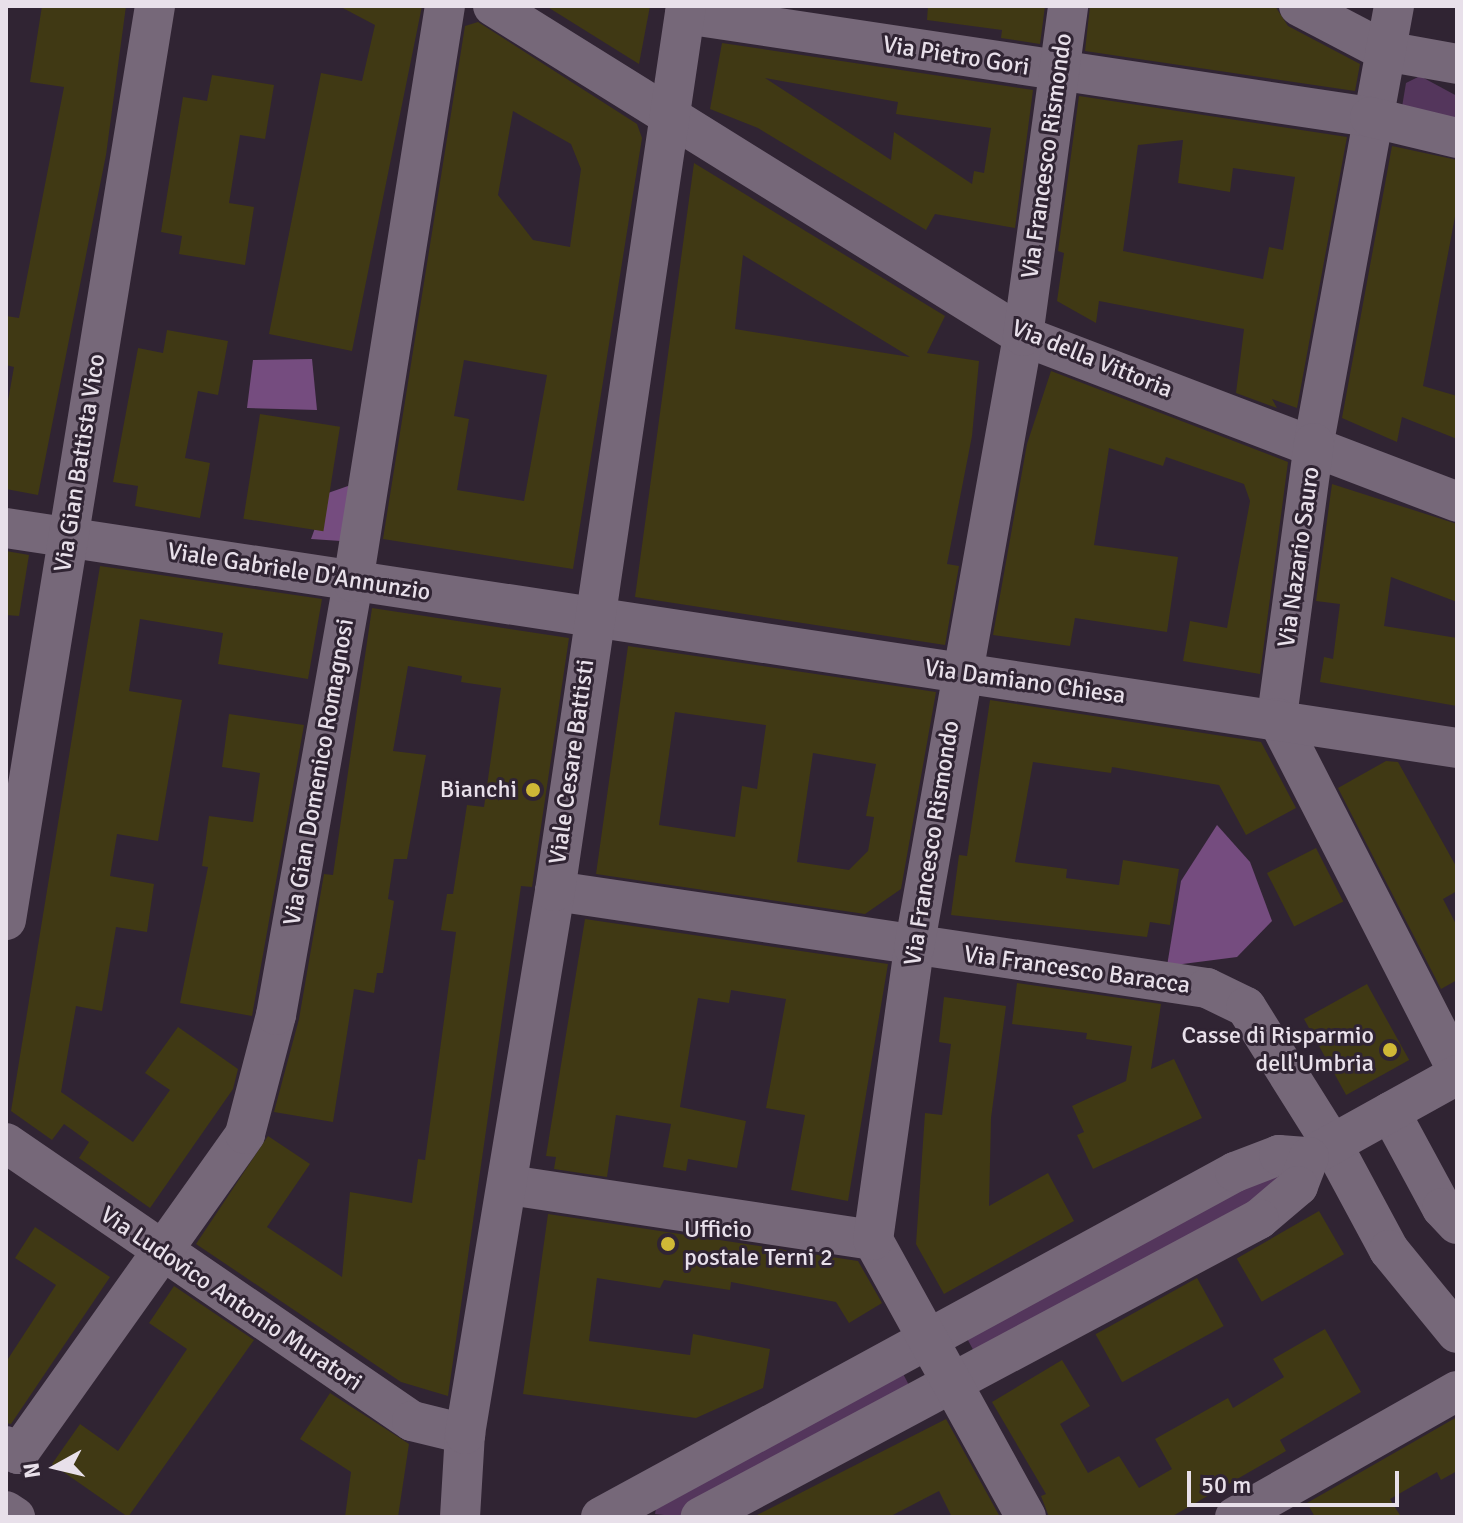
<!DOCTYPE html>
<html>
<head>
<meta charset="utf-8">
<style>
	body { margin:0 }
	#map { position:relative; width:1463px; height:1523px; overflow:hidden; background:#302433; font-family:Signika,sans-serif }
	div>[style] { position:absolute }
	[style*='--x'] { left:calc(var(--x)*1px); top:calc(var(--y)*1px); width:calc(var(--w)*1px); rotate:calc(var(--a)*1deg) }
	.green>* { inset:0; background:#54365c }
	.forest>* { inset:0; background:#754c7f }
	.building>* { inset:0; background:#403914; transform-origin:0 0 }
	.minor>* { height:40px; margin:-20px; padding:0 20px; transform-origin:20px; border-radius:20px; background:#766879 }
	.dots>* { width:22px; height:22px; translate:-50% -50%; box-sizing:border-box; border:4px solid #302433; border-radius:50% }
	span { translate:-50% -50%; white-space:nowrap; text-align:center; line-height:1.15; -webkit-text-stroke:6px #302433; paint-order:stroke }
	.street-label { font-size:24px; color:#e8e0ea }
	.poi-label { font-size:24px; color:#e8e0ea }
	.right { translate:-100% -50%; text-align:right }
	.left { translate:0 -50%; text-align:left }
	.frame { position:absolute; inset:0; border:8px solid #e8e0ea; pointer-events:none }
	.north { position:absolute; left:16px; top:1427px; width:80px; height:80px; -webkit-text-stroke:6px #302433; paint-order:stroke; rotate:262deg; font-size:22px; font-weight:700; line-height:32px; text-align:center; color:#e8e0ea }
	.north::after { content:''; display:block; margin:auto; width:28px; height:36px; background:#e8e0ea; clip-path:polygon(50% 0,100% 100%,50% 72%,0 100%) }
	.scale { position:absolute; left:1187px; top:1471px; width:212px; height:36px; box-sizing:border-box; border:4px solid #e8e0ea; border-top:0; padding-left:10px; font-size:24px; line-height:28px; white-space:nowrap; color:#e8e0ea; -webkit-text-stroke:6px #302433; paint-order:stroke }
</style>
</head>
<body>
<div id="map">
	<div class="green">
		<div style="clip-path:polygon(1420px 76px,1457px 96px,1457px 125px,1402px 107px,1406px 83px)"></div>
		<div style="clip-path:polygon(1265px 1169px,1278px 1175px,1278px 1193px,976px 1355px,964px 1333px)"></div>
		<div style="clip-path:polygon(900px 1368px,911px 1389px,682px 1517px,655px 1514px,658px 1497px)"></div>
	</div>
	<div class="forest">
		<div style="clip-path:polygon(312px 359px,317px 410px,247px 408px,253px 360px)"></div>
		<div style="clip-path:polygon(348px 486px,356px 542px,311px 539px,328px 493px)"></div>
		<div style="clip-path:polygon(1217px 825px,1250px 862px,1272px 921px,1237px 957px,1167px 966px,1181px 881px)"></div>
	</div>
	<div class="building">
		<div style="clip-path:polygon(42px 6px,126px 6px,106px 155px,38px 495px,6px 489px,6px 412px,14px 367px,6px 365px,6px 316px,19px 318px,64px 87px,30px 82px)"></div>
		<div style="clip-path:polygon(339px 6px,422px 6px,352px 351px,269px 334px,321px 73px,362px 81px,375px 25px)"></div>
		<div style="clip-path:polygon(546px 6px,650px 6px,639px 64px)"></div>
		<div style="clip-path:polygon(928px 6px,1045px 6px,1040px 44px,1001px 38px,1002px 30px,927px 20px)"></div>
		<div style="clip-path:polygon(1090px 6px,1275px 6px,1288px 26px,1360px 64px,1355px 91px,1085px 51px)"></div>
		<div style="clip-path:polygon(evenodd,478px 22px,637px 124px,642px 138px,573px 569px,383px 539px,465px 26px,478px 22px,513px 111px,571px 144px,581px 169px,570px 247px,533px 240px,498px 195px,513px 111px,478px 22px,464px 360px,547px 375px,524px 501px,457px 490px,469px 419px,454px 416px,464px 360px)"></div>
		<div style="clip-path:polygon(evenodd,722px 43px,1033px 90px,1015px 228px,935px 214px,926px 230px,758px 128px,710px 109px,722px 43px,765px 78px,898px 102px,896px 114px,991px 128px,984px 173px,974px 171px,972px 184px,894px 132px,891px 160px,765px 78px)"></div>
		<div style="clip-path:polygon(212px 75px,274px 85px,265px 139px,240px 135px,229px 203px,254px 207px,245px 265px,179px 254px,182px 236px,161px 232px,183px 97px,207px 101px)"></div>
		<div style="clip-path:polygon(evenodd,1079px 96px,1347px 137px,1297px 408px,1272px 399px,1277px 408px,1236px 393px,1244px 329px,1099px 301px,1096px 323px,1057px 301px,1064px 253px,1058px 251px,1079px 96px,1183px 140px,1178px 183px,1230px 192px,1233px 168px,1295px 177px,1283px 250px,1269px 247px,1263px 279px,1123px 251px,1138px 145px,1183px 140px)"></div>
		<div style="clip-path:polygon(1392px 146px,1457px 160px,1457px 206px,1423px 386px,1457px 396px,1457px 439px,1402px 417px,1397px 442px,1342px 418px)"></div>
		<div style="clip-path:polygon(evenodd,694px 163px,945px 316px,927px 353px,979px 361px,972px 436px,947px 564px,959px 566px,945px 645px,635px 597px,694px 163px,743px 255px,897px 349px,910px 357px,735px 329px,743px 255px)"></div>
		<div style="clip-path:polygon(167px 330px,228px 341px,218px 395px,198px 391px,185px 458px,210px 463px,200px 518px,135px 506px,138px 486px,113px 482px,138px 348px,163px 353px)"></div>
		<div style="clip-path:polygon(1051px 371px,1288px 462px,1260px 674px,1183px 661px,1190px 621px,1227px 628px,1250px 501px,1244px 484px,1166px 457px,1163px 466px,1109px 448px,1094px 545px,1178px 557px,1167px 632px,1075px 618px,1070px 646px,993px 635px,1027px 444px)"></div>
		<div style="left:260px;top:414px;width:81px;height:106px;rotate:9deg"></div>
		<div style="clip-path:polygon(1332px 484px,1457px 524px,1457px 602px,1391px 577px,1384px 626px,1457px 638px,1457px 706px,1320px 682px,1324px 657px,1333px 659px,1340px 604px,1316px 601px)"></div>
		<div style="clip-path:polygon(6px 551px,29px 555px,19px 616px,6px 615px)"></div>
		<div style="clip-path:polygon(100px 566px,322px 599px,308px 679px,218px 664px,223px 633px,140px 619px,129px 691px,182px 700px,158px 841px,117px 834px,110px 876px,154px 884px,147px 932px,116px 927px,102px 1011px,76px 1006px,61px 1092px,133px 1142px,170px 1090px,145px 1073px,178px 1027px,238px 1069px,233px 1089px,150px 1208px,79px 1158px,89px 1142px,64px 1124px,52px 1140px,11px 1111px)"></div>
		<div style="clip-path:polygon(372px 608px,569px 638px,532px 887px,521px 886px,448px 1396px,401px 1382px,196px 1244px,268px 1136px,310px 1164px,267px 1227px,342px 1277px,350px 1192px,412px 1203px,418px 1159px,425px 1160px,456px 932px,441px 930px,447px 894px,453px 894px,467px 805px,484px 807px,501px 688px,461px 682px,462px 676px,408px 666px,393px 751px,426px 755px,407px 859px,394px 859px,388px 899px,394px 901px,383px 973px,377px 973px,374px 993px,354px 989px,333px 1122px,274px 1112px,299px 1019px,324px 874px,333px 875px)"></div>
		<div style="clip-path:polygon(evenodd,628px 646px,936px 692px,901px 889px,865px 914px,596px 874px,628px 646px,675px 712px,766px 725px,757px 789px,742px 786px,735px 837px,659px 825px,675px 712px,628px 646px,813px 753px,876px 764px,866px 816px,874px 817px,868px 851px,849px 870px,797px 862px,813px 753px)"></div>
		<div style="clip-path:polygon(990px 700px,1261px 742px,1296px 808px,1246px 835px,1219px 785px,1112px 767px,1111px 773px,1033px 762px,1015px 862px,1067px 869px,1066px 878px,1119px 885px,1123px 860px,1179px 869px,1170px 925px,1150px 922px,1147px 937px,951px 915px,959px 855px,967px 856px)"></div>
		<div style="clip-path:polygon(229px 714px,304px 725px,252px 1016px,180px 1003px,208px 867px,202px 866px,209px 816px,253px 822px,260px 773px,222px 767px)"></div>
		<div style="clip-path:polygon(1386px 761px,1398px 762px,1457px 868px,1457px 891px,1443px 899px,1457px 926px,1457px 980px,1441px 989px,1338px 788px)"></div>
		<div style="left:1316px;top:848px;width:60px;height:55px;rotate:63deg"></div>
		<div style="clip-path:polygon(585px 919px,888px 964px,848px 1201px,791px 1190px,805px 1115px,766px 1108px,786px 999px,731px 990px,729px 1003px,698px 998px,680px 1107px,746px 1121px,737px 1168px,688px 1159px,686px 1171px,663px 1167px,671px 1124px,616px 1115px,607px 1177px,554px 1169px,556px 1157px,546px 1156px)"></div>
		<div style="clip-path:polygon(1017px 983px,1161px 1004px,1151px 1069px,1174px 1059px,1202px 1118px,1093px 1169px,1077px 1135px,1084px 1132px,1072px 1106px,1126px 1081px,1132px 1046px,1086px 1039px,1087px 1033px,1012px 1024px)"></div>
		<div style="left:1367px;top:984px;width:87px;height:72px;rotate:61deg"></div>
		<div style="clip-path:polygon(944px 997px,1006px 1006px,991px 1118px,989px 1206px,1048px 1173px,1074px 1221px,944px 1294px,916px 1244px,925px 1113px,942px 1115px,951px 1044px,939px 1042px)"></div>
		<div style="left:1319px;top:1211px;width:50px;height:95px;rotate:60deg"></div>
		<div style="clip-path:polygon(548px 1214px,858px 1261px,882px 1303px,849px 1323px,836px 1302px,731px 1282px,730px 1290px,664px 1280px,660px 1288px,597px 1278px,589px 1341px,690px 1355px,693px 1334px,770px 1349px,763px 1388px,696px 1418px,523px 1394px)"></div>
		<div style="clip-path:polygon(35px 1227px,110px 1277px,11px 1424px,6px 1423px,6px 1362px,56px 1285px,15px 1258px)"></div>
		<div style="left:1197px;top:1278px;width:55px;height:116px;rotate:61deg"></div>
		<div style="clip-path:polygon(174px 1286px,254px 1340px,128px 1517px,52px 1464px,80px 1424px,118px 1451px,187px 1349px,149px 1323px)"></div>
		<div style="clip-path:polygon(1325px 1329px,1361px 1392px,1280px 1440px,1286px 1451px,1171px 1517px,1049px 1517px,1041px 1496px,1046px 1494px,992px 1402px,1062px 1360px,1090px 1406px,1060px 1424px,1088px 1473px,1119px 1456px,1139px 1488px,1172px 1469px,1155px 1439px,1228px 1398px,1233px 1408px,1284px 1377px,1273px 1359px)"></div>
		<div style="clip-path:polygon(330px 1393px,409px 1444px,398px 1517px,345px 1517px,351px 1472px,300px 1439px)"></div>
		<div style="clip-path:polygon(1457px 1417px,1457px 1471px,1441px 1480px,1437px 1472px,1390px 1499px,1401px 1517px,1315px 1517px,1307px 1503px)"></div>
		<div style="clip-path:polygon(946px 1419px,1000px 1517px,952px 1517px,939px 1491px,889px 1517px,753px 1517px)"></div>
	</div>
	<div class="minor">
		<div style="--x:493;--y:6;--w:624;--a:31.91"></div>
		<div style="--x:1023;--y:336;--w:465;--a:20.9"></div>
		<div style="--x:1299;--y:6;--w:97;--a:27.6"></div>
		<div style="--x:1385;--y:51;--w:73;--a:10.2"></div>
		<div style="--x:1394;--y:6;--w:444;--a:100.4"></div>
		<div style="--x:1314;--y:443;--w:277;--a:97.7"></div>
		<div style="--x:1277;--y:718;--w:395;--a:62.9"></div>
		<div style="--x:685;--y:14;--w:693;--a:8.55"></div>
		<div style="--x:1370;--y:117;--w:89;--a:13.6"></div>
		<div style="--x:6;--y:528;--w:1468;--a:8.62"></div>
		<div style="--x:555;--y:891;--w:659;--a:8.46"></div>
		<div style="--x:1207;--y:988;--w:43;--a:26"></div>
		<div style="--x:1246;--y:1007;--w:162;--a:57.9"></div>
		<div style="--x:1332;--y:1144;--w:120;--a:61.7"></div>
		<div style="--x:1389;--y:1250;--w:107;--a:50.7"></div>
		<div style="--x:6;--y:920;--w:926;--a:-80.74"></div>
		<div style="--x:1390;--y:1112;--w:109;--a:61.6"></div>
		<div style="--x:1442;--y:1208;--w:22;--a:47"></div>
		<div style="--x:6;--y:1143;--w:492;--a:34.4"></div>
		<div style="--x:412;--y:1421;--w:55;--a:13.8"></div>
		<div style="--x:1309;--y:1157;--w:169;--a:-29"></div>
		<div style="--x:509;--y:1185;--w:368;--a:8.6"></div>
		<div style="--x:6;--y:1446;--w:14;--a:34"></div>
		<div style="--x:18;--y:1454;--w:392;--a:-54.6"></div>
		<div style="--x:245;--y:1134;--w:123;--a:-75.4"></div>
		<div style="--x:276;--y:1015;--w:440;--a:-79.9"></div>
		<div style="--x:353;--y:582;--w:583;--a:-80.93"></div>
		<div style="--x:6;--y:1511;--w:11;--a:34"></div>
		<div style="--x:460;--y:1517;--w:83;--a:-86.6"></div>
		<div style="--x:465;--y:1434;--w:550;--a:-80.59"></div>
		<div style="--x:555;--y:891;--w:895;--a:-81.58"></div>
		<div style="--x:601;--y:1517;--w:722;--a:-28.55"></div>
		<div style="--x:1235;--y:1172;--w:47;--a:-21.1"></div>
		<div style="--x:1279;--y:1155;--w:30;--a:4"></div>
		<div style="--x:1309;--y:1157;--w:31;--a:111"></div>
		<div style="--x:1298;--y:1186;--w:51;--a:139.8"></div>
		<div style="--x:1259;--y:1219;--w:633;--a:151.9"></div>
		<div style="--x:1026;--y:1517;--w:316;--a:-118.9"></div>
		<div style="--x:873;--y:1240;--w:295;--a:-82"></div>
		<div style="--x:914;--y:948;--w:622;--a:-79.9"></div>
		<div style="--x:1023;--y:336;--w:333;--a:-82.2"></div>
		<div style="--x:1235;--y:1517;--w:255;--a:-29.6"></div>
	</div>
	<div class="dots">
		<div style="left:533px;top:790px;background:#d0b836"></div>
		<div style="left:1390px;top:1050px;background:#d0b836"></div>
		<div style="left:668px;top:1244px;background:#d0b836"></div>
	</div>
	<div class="street-label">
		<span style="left:956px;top:56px;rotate:9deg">Via Pietro Gori</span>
		<span style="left:1047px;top:156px;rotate:-82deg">Via Francesco Rismondo</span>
		<span style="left:1092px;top:359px;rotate:22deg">Via della Vittoria</span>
		<span style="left:80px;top:463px;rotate:-81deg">Via Gian Battista Vico</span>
		<span style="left:1299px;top:557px;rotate:-82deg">Via Nazario Sauro</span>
		<span style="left:299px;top:572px;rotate:9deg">Viale Gabriele D'Annunzio</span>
		<span style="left:1025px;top:682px;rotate:8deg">Via Damiano Chiesa</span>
		<span style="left:572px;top:762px;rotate:-82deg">Viale Cesare Battisti</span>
		<span style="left:319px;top:772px;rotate:-80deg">Via Gian Domenico Romagnosi</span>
		<span style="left:932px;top:843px;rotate:-81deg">Via Francesco Rismondo</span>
		<span style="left:1077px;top:970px;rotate:8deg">Via Francesco Baracca</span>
		<span style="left:231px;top:1299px;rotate:34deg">Via Ludovico Antonio Muratori</span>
	</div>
	<div class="poi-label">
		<span class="right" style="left:517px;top:790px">Bianchi</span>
		<span class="right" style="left:1374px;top:1050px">Casse di Risparmio<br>dell'Umbria</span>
		<span class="left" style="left:684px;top:1244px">Ufficio<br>postale Terni 2</span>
	</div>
	<div class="frame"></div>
	<div class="north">N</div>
	<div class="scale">50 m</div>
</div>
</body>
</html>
